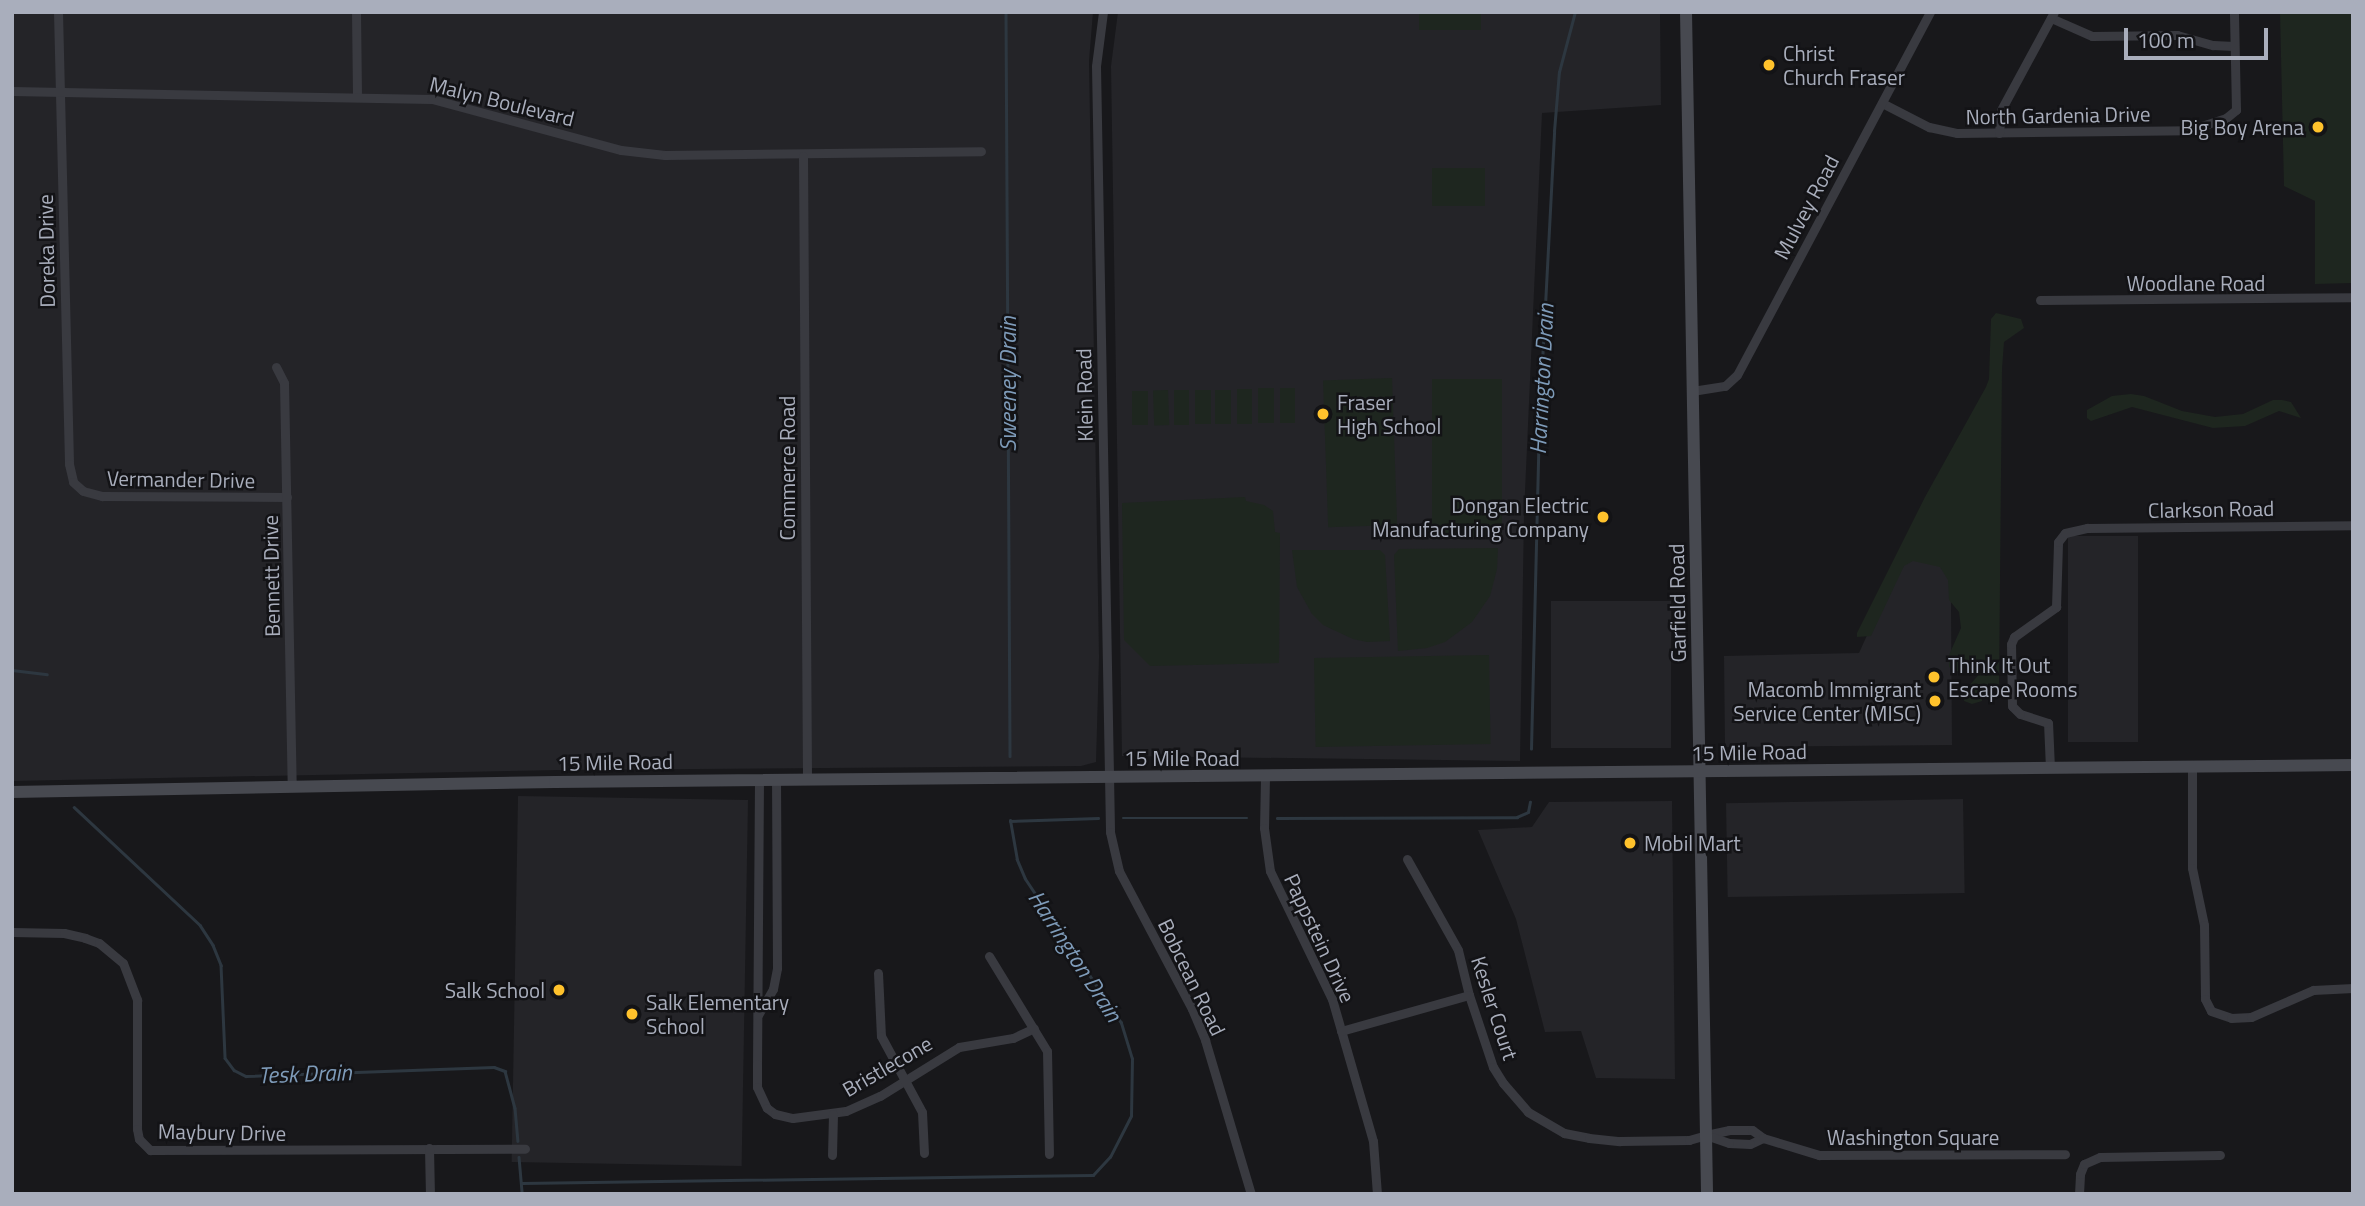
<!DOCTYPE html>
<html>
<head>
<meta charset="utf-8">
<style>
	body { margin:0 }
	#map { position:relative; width:2365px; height:1206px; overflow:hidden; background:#18181b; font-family:"Titillium Web",sans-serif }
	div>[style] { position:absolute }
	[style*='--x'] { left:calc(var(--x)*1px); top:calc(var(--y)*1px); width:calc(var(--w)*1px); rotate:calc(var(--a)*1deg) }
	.built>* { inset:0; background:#242428; transform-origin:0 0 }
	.green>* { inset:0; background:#1e261f; transform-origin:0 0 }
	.stream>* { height:2.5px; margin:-1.25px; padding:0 1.25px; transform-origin:1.25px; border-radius:1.25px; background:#2d3740 }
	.minor>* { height:9px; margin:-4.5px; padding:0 4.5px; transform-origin:4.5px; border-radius:4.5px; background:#393a40 }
	.secondary>* { height:12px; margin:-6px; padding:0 6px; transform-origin:6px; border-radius:6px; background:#474950 }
	.dots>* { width:19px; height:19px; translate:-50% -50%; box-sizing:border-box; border:4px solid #131316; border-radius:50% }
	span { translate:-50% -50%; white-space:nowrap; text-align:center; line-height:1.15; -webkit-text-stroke:5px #131316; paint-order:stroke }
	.poi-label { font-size:21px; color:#a9aebc }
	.left { translate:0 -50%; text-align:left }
	.right { translate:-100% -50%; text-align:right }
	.street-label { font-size:21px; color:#a9aebc }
	.water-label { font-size:23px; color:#7e9bb9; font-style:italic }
	.frame { position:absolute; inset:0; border:14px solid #a9aebc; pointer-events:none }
	.scale { position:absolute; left:2124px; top:28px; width:144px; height:32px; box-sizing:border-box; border:4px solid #a9aebc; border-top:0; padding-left:9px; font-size:21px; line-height:24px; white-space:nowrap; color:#a9aebc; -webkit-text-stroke:5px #131316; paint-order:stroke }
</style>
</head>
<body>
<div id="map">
	<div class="built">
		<div style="clip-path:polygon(12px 12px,1093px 12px,1089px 61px,1099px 657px,1096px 762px,1081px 766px,559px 770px,12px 781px)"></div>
		<div style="clip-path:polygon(1118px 12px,1660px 12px,1661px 105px,1542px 113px,1524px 514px,1520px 761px,1122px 756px,1111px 66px)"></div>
		<div style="clip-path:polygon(1950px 460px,1952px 745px,1725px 747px,1724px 656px,1859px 653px,1934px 487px)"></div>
		<div style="left:2138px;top:536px;width:206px;height:70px;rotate:90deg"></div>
		<div style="left:1671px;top:601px;width:147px;height:120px;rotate:90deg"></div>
		<div style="left:1963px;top:799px;width:94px;height:237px;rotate:89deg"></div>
		<div style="left:748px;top:800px;width:366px;height:230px;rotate:91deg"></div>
		<div style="clip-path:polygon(1672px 801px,1675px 1079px,1596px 1078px,1581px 1031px,1545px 1032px,1516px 919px,1478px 830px,1532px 827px,1549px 802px)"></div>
	</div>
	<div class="green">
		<div style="left:1419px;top:12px;width:62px;height:18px"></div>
		<div style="clip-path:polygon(2280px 12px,2353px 12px,2353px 283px,2315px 284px,2315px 201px,2284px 186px)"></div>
		<div style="left:1432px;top:168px;width:53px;height:38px"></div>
		<div style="clip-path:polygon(1996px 313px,2021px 319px,2024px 328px,2004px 342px,2002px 369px,1999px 688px,1984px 687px,1982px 701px,1972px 704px,1964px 701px,1966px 689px,1983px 670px,1978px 660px,1968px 662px,1959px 672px,1949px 667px,1949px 655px,1961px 628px,1959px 612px,1949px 600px,1948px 580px,1940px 567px,1913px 561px,1904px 566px,1871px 636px,1857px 637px,1857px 633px,1925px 497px,1986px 387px,1989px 379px,1991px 319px)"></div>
		<div style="left:1392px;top:378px;width:147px;height:69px;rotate:88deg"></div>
		<div style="left:1432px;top:379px;width:70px;height:158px"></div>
		<div style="left:1274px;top:388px;width:35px;height:16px;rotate:90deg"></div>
		<div style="left:1280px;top:388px;width:15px;height:35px"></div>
		<div style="left:1237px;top:389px;width:15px;height:35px"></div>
		<div style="left:1168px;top:390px;width:35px;height:15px;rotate:88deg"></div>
		<div style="left:1174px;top:390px;width:15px;height:35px"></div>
		<div style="left:1195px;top:390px;width:16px;height:34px"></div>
		<div style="left:1215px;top:390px;width:16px;height:34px"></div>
		<div style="left:1132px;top:391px;width:16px;height:34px"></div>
		<div style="clip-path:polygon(2131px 394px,2144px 396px,2182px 411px,2215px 417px,2243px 414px,2273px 400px,2282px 400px,2291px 402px,2301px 418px,2279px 411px,2245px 426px,2213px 428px,2132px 407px,2091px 421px,2087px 418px,2087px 410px,2112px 396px)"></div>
		<div style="clip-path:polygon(1245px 497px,1246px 501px,1264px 505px,1273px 511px,1275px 532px,1280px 533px,1279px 663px,1150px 666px,1124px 640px,1122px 503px)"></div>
		<div style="clip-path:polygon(1498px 548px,1497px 569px,1490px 596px,1472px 622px,1445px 642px,1427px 648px,1398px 651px,1394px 555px,1399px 549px)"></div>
		<div style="clip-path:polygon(1292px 550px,1380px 550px,1385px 555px,1390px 641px,1367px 642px,1353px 639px,1323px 625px,1312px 614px,1297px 587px)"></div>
		<div style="left:1489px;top:655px;width:89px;height:175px;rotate:89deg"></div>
	</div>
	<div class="stream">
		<div style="--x:1006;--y:12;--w:744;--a:89.69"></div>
		<div style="--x:12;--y:670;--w:35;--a:7"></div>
		<div style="--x:1531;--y:749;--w:329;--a:-88.6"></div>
		<div style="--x:1539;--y:420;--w:289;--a:-87"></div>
		<div style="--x:1554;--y:131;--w:59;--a:-85.2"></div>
		<div style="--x:1559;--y:72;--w:62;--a:-75.1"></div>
		<div style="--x:74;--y:807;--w:173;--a:43.1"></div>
		<div style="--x:200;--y:925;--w:24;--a:57"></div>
		<div style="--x:213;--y:945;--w:22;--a:68"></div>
		<div style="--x:221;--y:965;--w:93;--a:87.5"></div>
		<div style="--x:225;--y:1058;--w:15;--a:53"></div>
		<div style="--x:234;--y:1070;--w:13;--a:27"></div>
		<div style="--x:246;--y:1076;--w:248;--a:-2.1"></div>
		<div style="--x:494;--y:1067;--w:12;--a:20"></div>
		<div style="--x:505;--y:1071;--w:38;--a:75"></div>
		<div style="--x:515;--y:1108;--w:33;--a:85"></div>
		<div style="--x:1123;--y:818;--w:124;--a:0"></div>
		<div style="--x:1277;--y:818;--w:240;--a:-0.2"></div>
		<div style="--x:1517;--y:817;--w:12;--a:-24"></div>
		<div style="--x:1528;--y:812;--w:10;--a:-79"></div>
		<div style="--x:519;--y:1157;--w:37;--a:85"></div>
		<div style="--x:522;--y:1183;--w:571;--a:-0.8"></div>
		<div style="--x:1093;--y:1175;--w:25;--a:-47"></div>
		<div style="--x:1110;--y:1157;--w:46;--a:-62.9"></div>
		<div style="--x:1131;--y:1116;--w:57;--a:-89"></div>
		<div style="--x:1132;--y:1059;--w:38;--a:-107"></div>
		<div style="--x:1121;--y:1023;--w:173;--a:-123.7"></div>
		<div style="--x:1025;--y:879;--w:21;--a:-113"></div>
		<div style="--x:1017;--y:860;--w:40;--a:-100"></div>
		<div style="--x:1010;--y:821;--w:88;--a:-2"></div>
	</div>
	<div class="minor">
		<div style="--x:58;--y:12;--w:452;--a:88.6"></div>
		<div style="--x:69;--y:464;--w:18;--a:77"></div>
		<div style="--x:73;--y:482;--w:13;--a:42"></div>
		<div style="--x:83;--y:491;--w:20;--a:15"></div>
		<div style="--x:102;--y:496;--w:185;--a:0.3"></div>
		<div style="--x:356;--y:12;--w:84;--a:89.3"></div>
		<div style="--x:1103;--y:12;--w:54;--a:97.4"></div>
		<div style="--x:1096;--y:66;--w:766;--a:88.95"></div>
		<div style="--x:1110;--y:832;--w:40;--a:77"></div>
		<div style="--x:1119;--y:871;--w:156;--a:62.1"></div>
		<div style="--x:1192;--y:1009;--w:34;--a:67"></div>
		<div style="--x:1205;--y:1040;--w:161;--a:73.4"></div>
		<div style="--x:2051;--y:18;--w:45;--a:23.7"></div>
		<div style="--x:2092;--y:36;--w:85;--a:-0.7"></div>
		<div style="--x:2177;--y:35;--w:37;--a:16"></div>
		<div style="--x:2213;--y:45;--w:21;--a:3"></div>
		<div style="--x:12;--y:91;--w:420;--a:1.1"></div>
		<div style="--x:432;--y:99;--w:196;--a:15.1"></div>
		<div style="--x:621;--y:150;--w:44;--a:6.5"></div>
		<div style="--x:665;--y:155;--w:316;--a:-0.7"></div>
		<div style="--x:1882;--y:103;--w:53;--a:27.1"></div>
		<div style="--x:1929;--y:127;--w:29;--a:12"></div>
		<div style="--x:1957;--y:133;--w:232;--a:-0.7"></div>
		<div style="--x:2189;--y:130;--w:39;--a:-18"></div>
		<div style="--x:2226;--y:118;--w:13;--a:-39"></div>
		<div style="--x:2236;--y:110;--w:98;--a:-91.2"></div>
		<div style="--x:1999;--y:133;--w:23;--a:-85"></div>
		<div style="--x:2001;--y:110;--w:111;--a:-61.6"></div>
		<div style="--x:803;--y:156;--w:624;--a:89.63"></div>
		<div style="--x:2040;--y:300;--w:313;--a:-0.5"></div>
		<div style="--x:276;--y:367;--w:18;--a:63"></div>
		<div style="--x:284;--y:383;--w:404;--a:88.9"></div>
		<div style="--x:1692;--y:391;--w:33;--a:-9"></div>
		<div style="--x:1725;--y:386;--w:16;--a:-43"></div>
		<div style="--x:1737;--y:375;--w:411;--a:-62"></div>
		<div style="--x:2192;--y:767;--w:101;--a:90"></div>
		<div style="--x:2192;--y:868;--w:58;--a:78.1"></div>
		<div style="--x:2204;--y:925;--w:74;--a:89.2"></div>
		<div style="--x:2205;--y:999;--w:13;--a:63"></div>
		<div style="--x:2211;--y:1011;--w:21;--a:19"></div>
		<div style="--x:2231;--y:1018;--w:20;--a:-3"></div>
		<div style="--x:2251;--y:1017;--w:68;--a:-23.5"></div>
		<div style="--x:2313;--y:990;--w:40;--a:-2.9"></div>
		<div style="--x:2050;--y:768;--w:45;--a:-92.5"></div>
		<div style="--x:2048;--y:723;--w:29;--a:-162"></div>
		<div style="--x:2020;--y:714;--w:11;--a:-135"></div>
		<div style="--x:2012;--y:706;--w:62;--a:-90.9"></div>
		<div style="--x:2011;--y:644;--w:8;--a:-67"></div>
		<div style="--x:2014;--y:637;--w:52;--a:-35.5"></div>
		<div style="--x:2056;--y:607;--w:65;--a:-88.2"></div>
		<div style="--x:2058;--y:542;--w:11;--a:-52"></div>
		<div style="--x:2065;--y:533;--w:23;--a:-13"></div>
		<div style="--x:2087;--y:528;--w:266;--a:-0.6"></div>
		<div style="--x:1265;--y:777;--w:51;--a:91.1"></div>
		<div style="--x:1264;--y:828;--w:43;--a:82.1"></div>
		<div style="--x:1270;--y:871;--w:142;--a:64.2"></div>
		<div style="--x:1332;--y:999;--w:148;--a:73.9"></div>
		<div style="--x:1373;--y:1141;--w:53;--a:85.7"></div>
		<div style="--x:759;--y:780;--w:284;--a:90.4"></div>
		<div style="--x:757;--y:1064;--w:23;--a:90"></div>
		<div style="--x:757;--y:1087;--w:23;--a:65"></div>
		<div style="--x:767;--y:1108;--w:10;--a:37"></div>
		<div style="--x:775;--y:1114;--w:18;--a:13"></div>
		<div style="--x:793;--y:1118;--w:53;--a:-7.5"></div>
		<div style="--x:846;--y:1111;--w:37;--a:-24"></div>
		<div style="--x:880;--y:1096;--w:93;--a:-31.8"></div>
		<div style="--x:959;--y:1047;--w:55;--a:-9.5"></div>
		<div style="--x:1013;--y:1038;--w:23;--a:-25"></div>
		<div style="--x:1407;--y:859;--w:104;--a:60.7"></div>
		<div style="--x:1458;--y:950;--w:46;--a:76.3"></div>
		<div style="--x:1469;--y:995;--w:76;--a:71.6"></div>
		<div style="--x:1493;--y:1067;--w:19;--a:58"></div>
		<div style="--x:1503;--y:1083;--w:38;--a:49"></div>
		<div style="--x:1528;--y:1112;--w:42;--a:30.3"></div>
		<div style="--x:1564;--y:1133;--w:25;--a:11"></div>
		<div style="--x:1589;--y:1138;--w:31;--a:6"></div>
		<div style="--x:1620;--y:1141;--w:69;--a:-0.8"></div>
		<div style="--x:1689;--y:1140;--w:18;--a:-16"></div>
		<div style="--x:1706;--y:1135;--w:24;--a:-12"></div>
		<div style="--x:1729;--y:1130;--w:23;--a:0"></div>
		<div style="--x:1752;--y:1130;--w:14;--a:36"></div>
		<div style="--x:1763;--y:1138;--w:14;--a:155"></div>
		<div style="--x:1750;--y:1144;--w:21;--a:-177"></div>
		<div style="--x:1729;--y:1143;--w:24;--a:-161"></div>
		<div style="--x:12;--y:932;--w:52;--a:1.1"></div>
		<div style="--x:64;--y:933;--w:22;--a:13"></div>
		<div style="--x:85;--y:938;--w:15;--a:20"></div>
		<div style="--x:99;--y:943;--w:31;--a:40"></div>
		<div style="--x:123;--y:963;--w:40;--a:69"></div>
		<div style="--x:137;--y:1000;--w:129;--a:90"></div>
		<div style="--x:137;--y:1129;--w:10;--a:79"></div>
		<div style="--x:139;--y:1139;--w:16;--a:45"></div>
		<div style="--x:150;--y:1150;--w:375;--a:-0.2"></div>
		<div style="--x:989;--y:956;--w:111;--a:58.6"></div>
		<div style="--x:1047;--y:1051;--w:103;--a:88.9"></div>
		<div style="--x:878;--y:973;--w:63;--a:87.3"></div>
		<div style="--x:881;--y:1036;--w:86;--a:61.7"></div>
		<div style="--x:922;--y:1112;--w:41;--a:87.2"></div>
		<div style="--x:758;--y:1015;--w:30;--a:-60"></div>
		<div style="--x:773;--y:989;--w:21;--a:-79"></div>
		<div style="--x:777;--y:968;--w:188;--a:-90.3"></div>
		<div style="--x:1341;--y:1031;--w:133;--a:-15.7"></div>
		<div style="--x:1763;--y:1138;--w:59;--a:16.9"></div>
		<div style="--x:1819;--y:1155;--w:246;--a:-0.2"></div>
		<div style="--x:429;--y:1148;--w:46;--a:88.8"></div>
		<div style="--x:832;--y:1155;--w:41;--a:-88.6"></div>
		<div style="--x:2079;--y:1194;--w:20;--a:-87"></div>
		<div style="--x:2080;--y:1174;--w:11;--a:-68"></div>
		<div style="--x:2084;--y:1164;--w:17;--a:-24"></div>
		<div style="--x:2100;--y:1157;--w:120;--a:-1"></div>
	</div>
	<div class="secondary">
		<div style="--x:1686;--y:12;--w:1182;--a:88.98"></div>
		<div style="--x:12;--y:792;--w:543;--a:-1.06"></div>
		<div style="--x:555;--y:782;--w:1798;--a:-0.54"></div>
	</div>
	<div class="dots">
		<div style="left:1769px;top:65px;background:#ffc22c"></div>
		<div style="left:2318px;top:127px;background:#ffc22c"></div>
		<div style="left:1323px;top:414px;background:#ffc22c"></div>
		<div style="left:1603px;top:517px;background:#ffc22c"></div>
		<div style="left:1934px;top:677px;background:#ffc22c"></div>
		<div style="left:1935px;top:701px;background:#ffc22c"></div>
		<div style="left:1630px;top:843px;background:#ffc22c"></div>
		<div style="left:559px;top:990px;background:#ffc22c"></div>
		<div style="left:632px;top:1014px;background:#ffc22c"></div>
	</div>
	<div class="poi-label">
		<span class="left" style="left:1783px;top:65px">Christ<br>Church Fraser</span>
		<span class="right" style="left:2304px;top:127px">Big Boy Arena</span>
		<span class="left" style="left:1337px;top:414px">Fraser<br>High School</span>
		<span class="right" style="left:1589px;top:517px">Dongan Electric<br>Manufacturing Company</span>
		<span class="left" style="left:1948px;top:677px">Think It Out<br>Escape Rooms</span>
		<span class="right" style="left:1921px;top:701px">Macomb Immigrant<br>Service Center (MISC)</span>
		<span class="left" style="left:1644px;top:843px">Mobil Mart</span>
		<span class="right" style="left:545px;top:990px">Salk School</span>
		<span class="left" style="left:646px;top:1014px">Salk Elementary<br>School</span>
	</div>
	<div class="street-label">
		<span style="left:502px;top:101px;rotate:14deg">Malyn Boulevard</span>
		<span style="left:2058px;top:115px;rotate:-1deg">North Gardenia Drive</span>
		<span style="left:1806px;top:207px;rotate:-62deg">Mulvey Road</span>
		<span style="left:46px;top:251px;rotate:-91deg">Doreka Drive</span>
		<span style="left:2196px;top:283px">Woodlane Road</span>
		<span style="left:1084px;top:395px;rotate:-91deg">Klein Road</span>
		<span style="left:787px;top:468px;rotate:-90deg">Commerce Road</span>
		<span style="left:181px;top:479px;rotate:1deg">Vermander Drive</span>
		<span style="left:2211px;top:509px;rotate:-1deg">Clarkson Road</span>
		<span style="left:271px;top:576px;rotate:-91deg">Bennett Drive</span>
		<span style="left:1677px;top:603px;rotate:-91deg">Garfield Road</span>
		<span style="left:1749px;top:752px;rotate:-1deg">15 Mile Road</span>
		<span style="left:1182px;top:758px">15 Mile Road</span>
		<span style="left:615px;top:762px;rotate:-1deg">15 Mile Road</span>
		<span style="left:1320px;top:938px;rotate:65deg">Pappstein Drive</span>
		<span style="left:1192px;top:977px;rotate:64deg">Bobcean Road</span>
		<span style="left:1495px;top:1008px;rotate:72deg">Kesler Court</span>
		<span style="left:887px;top:1066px;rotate:-30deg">Bristlecone</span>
		<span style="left:222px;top:1132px;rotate:1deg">Maybury Drive</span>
		<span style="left:1913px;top:1137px">Washington Square</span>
	</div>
	<div class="water-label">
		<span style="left:1542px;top:379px;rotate:-87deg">Harrington Drain</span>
		<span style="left:1008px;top:384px;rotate:-90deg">Sweeney Drain</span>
		<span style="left:1075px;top:956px;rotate:57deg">Harrington Drain</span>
		<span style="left:305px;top:1074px;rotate:-2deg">Tesk Drain</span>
	</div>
	<div class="frame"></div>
	<div class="scale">100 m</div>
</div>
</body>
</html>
